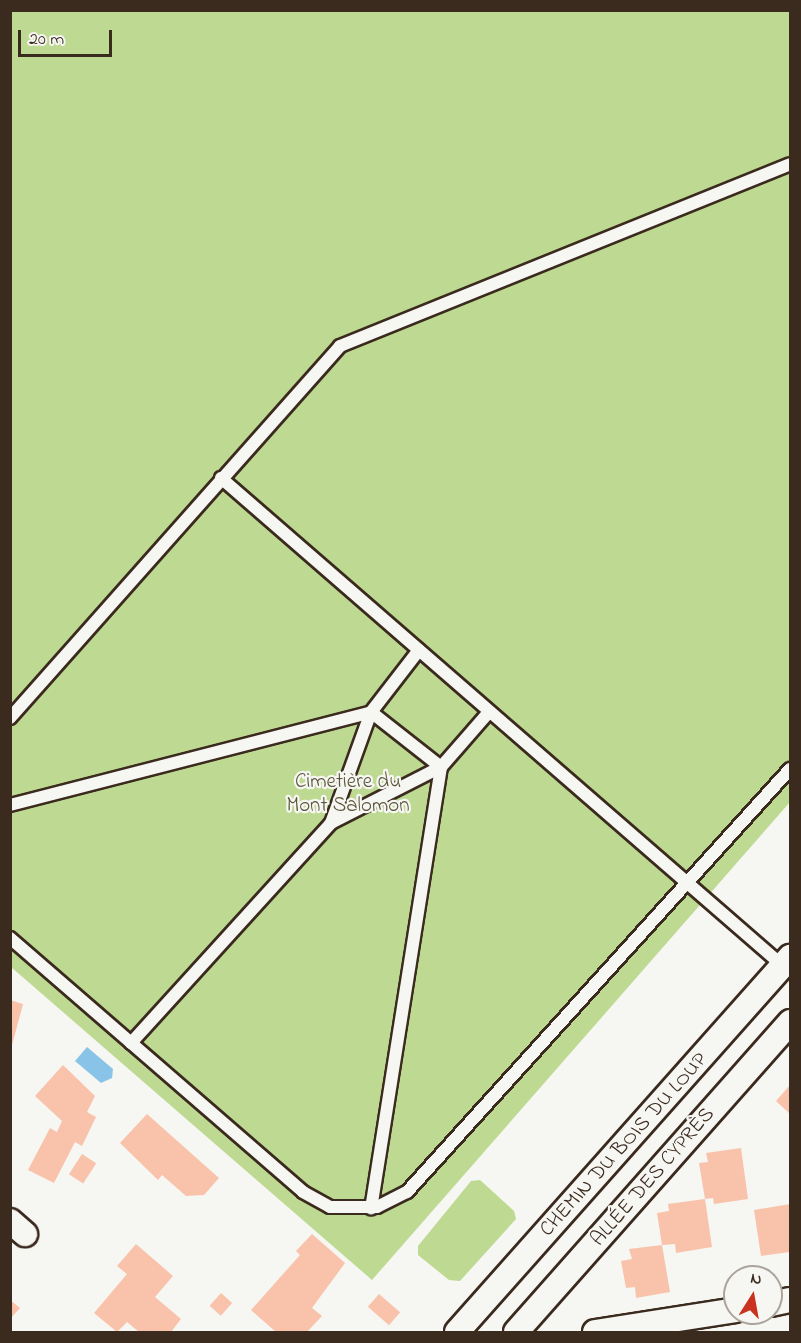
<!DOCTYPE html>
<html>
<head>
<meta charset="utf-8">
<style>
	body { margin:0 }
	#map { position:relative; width:801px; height:1343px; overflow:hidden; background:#f6f6f2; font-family:"Indie Flower",sans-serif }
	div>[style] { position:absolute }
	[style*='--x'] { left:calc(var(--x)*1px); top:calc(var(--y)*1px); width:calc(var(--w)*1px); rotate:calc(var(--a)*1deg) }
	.green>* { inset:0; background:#beda92 }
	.water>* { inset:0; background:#89c4e8 }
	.building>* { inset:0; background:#f9c3ab; transform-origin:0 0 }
	.roads { filter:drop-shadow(2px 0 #3b2a1e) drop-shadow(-2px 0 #3b2a1e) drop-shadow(0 2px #3b2a1e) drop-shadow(0 -2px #3b2a1e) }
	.lane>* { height:12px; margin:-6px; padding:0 6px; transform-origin:6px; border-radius:6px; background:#f6f6f2 }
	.street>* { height:24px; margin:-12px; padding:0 12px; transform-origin:12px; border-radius:12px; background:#f6f6f2 }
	span { translate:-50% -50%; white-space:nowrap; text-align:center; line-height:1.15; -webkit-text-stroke:4.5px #f6f6f2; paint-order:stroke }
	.park-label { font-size:21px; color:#5c563b }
	.street-label { font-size:21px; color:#3b2a1e }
	.frame { position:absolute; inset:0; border:12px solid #3b2a1e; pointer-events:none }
	.north { position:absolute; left:723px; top:1265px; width:60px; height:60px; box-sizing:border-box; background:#f6f6f2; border:2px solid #aba49d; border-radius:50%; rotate:11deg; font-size:16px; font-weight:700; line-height:24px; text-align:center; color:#3b2a1e }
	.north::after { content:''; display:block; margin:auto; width:21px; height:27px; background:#c8321e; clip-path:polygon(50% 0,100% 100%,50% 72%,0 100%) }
	.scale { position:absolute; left:18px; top:30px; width:94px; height:27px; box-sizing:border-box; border:3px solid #3b2a1e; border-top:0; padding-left:8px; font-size:18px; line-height:21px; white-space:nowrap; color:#3b2a1e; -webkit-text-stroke:4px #f6f6f2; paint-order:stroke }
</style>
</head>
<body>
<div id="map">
	<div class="green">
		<div style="clip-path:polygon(11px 11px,790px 11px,790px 802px,372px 1280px,11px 967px)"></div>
		<div style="clip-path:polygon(480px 1180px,514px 1211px,516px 1219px,460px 1281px,449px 1280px,418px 1255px,418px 1246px,471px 1181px)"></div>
	</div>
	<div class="water">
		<div style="clip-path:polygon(87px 1047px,113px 1069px,112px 1078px,101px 1083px,75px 1061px)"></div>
	</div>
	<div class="building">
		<div style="clip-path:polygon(10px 1000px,23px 1004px,11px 1049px,10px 1049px)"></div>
		<div style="clip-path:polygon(63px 1065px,95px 1096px,87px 1112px,96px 1117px,82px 1146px,75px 1142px,54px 1183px,28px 1170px,50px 1128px,57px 1132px,62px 1121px,35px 1096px)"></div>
		<div style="clip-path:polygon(790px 1085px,790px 1114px,776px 1101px)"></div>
		<div style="clip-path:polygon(147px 1114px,219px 1178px,204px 1195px,186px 1196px,162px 1175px,158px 1180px,120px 1143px)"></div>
		<div style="clip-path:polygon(741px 1148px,748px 1199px,714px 1204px,713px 1198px,705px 1199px,712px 1247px,676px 1253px,675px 1244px,662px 1245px,657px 1213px,669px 1211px,668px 1204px,705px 1199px,699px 1163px,708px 1162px,706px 1153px)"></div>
		<div style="left:82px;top:1154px;width:17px;height:24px;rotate:33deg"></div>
		<div style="clip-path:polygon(790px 1204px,790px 1252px,761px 1256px,754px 1210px)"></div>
		<div style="clip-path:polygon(312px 1234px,345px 1263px,312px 1308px,322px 1316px,307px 1332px,276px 1332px,251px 1310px,300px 1255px,296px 1251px)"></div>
		<div style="clip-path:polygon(136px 1244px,173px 1276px,155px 1297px,181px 1319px,171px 1332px,139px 1332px,127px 1322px,117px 1332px,94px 1313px,127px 1274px,117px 1266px)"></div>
		<div style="clip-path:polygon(662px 1245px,670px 1292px,636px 1298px,635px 1287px,626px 1288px,621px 1261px,632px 1259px,629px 1249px)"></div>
		<div style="left:221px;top:1293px;width:15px;height:17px;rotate:42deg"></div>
		<div style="left:379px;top:1294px;width:28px;height:17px;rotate:41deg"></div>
		<div style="clip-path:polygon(10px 1300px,20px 1308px,10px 1319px)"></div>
	</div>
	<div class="roads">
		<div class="lane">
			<div style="--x:221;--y:478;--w:744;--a:40.97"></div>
			<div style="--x:419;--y:650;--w:78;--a:127.7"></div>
			<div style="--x:371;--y:712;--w:89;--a:38.2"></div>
			<div style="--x:441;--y:767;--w:73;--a:-48.9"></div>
			<div style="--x:10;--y:718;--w:497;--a:-48.4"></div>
			<div style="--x:340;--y:346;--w:485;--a:-22"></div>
			<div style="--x:10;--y:805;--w:373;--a:-14.4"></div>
			<div style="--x:371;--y:712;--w:118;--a:109.8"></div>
			<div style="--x:331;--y:823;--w:123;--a:-27"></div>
			<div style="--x:441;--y:767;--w:447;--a:99"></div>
			<div style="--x:10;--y:938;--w:388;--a:40.9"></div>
			<div style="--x:303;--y:1192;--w:31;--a:29"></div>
			<div style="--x:330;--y:1207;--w:47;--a:0"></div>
			<div style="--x:377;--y:1207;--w:34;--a:-27"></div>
			<div style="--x:407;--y:1192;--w:571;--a:-47.84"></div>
			<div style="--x:131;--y:1043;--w:297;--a:-47.7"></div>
		</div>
		<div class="street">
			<div style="--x:10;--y:1221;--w:20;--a:41"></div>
			<div style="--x:771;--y:1304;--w:19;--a:-12"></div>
			<div style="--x:457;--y:1332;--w:502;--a:-48.39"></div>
			<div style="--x:516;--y:1332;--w:414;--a:-48.5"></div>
			<div style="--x:595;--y:1332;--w:142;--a:-8.9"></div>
		</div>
	</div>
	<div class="park-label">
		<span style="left:348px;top:794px">Cimetière du<br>Mont Salomon</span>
	</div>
	<div class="street-label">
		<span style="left:624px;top:1145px;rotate:-48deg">CHEMIN DU BOIS DU LOUP</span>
		<span style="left:653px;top:1177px;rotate:-49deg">ALLÉE DES CYPRÈS</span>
	</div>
	<div class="frame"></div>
	<div class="north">N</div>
	<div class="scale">20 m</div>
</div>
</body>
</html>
